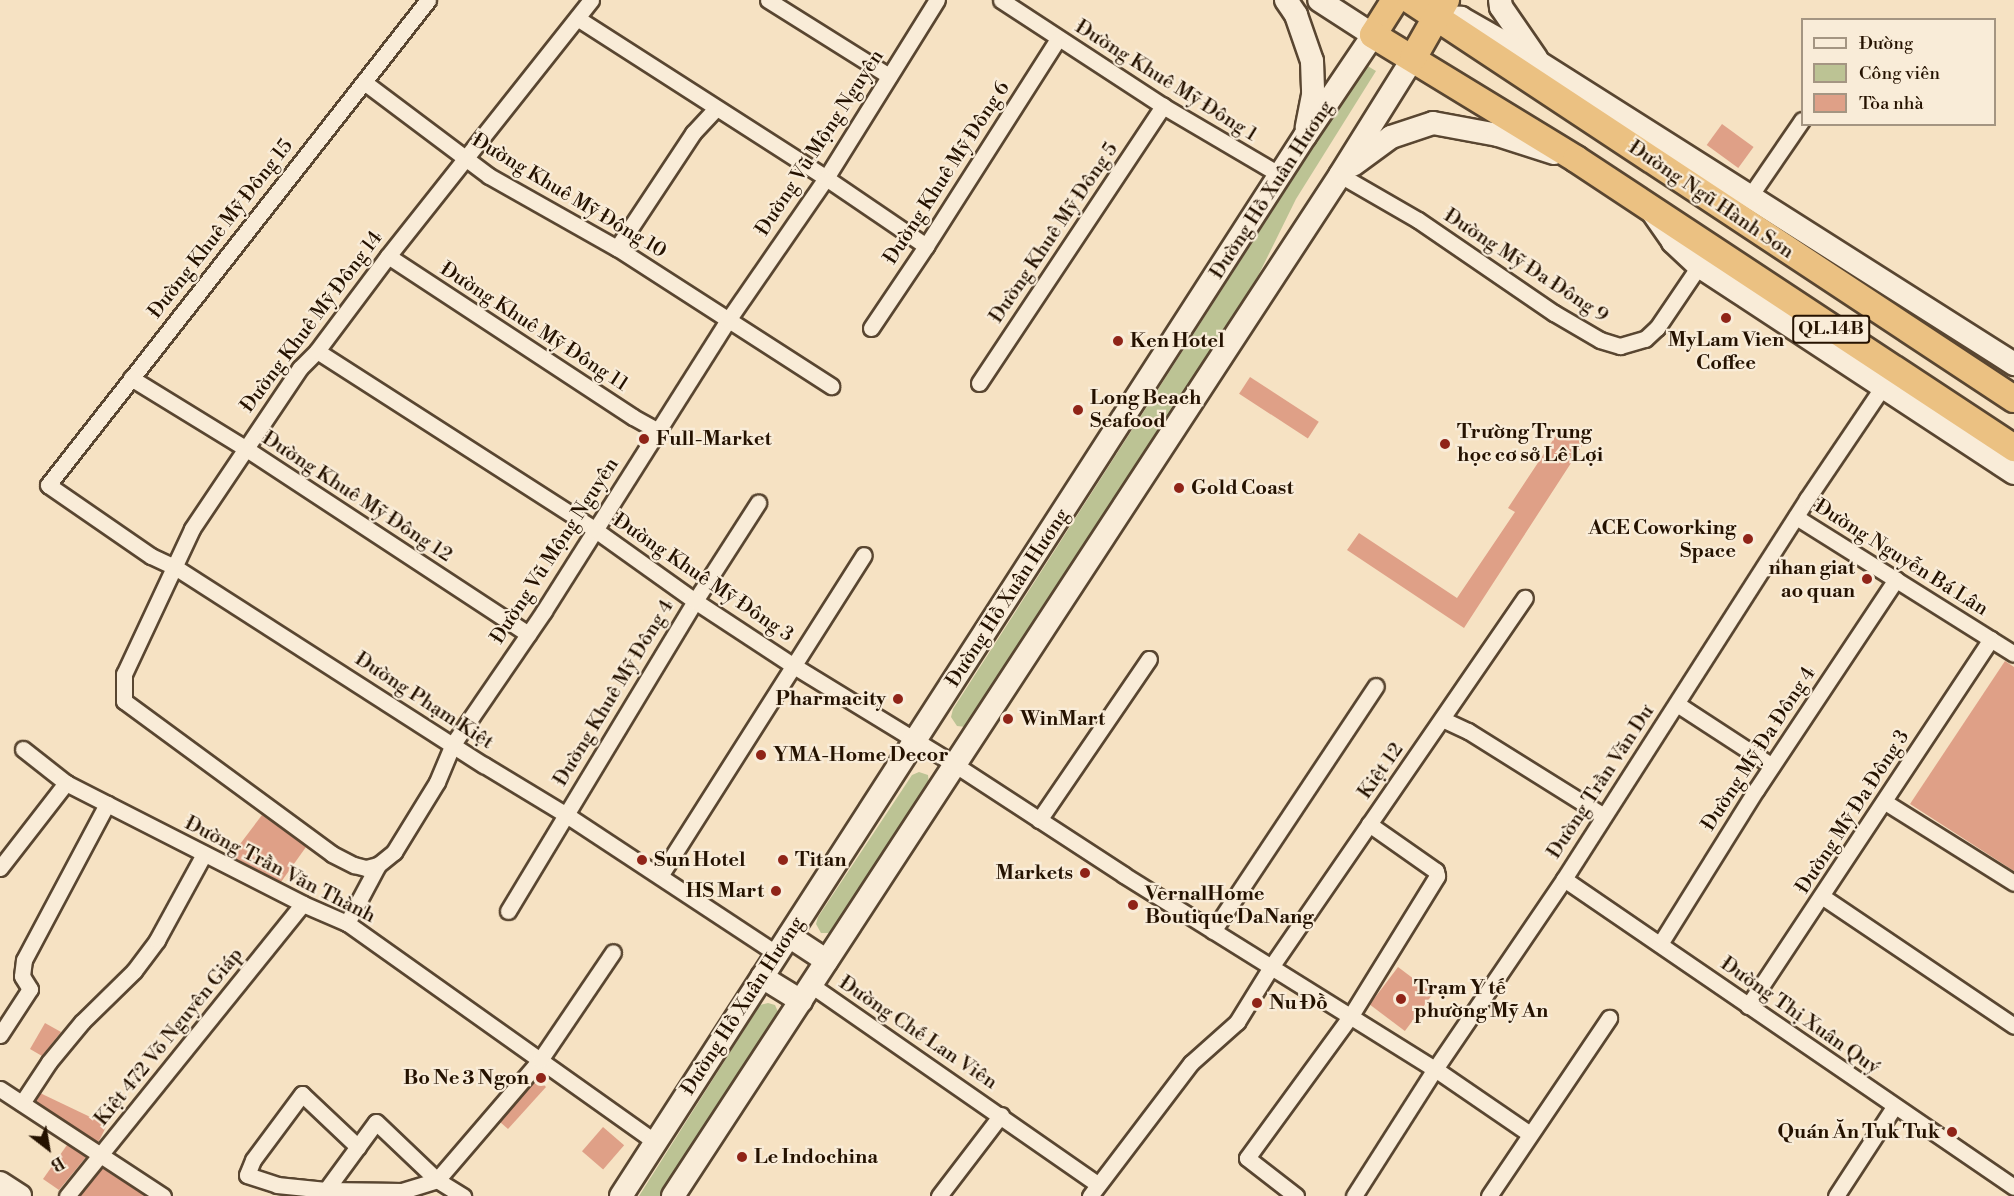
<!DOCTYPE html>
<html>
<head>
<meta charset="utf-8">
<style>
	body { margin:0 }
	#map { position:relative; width:2014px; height:1196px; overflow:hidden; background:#f6e2c3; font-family:"Libre Bodoni",serif }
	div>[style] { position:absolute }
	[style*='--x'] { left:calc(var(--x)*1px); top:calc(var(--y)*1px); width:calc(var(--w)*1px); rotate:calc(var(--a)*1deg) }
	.green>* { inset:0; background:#bcc394 }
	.building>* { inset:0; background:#dfa087; transform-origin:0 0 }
	.roads { filter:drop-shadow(2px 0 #594631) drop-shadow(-2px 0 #594631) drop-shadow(0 2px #594631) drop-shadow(0 -2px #594631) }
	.minor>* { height:15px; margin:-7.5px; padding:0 7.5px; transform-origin:7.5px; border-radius:7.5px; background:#f9ecd8 }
	.secondary>* { height:22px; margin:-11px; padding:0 11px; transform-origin:11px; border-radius:11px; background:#f9ecd8 }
	.trunk>* { height:26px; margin:-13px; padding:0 13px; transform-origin:13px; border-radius:13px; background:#ebc182 }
	.dots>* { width:16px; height:16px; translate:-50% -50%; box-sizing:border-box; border:3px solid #f9ecd8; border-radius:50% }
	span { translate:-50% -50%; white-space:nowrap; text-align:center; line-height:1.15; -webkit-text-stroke:4.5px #f9ecd8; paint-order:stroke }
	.shield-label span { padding:2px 4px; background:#f9ecd8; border:2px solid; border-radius:4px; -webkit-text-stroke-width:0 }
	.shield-label { font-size:18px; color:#251200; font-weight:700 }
	.street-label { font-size:20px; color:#251200 }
	.poi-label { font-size:20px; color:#251200; font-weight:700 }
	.left { translate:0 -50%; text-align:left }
	.right { translate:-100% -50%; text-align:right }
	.legend { position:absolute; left:1801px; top:18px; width:195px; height:108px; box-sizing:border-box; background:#f9ecd8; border:2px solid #a49582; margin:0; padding:8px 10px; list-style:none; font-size:18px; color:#251200 }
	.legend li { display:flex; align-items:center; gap:12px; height:30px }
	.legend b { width:30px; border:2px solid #a49582 }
	.north { position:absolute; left:18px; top:1118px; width:60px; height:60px; -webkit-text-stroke:4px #f9ecd8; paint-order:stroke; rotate:149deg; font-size:16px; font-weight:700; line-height:24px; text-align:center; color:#251200 }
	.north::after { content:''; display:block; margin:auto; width:21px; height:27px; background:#251200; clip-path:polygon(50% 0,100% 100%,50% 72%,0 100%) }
</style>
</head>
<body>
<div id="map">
	<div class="green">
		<div style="clip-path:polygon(1366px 65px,1376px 71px,1296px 199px,1258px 276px,973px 720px,966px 727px,957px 726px,951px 717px,953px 709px)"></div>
		<div style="clip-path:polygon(919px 772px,928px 775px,929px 785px,834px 933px,821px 933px,816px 924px,818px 917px,912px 775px)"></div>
		<div style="clip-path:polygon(768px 1003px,775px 1005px,779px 1014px,663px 1196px,639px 1196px,760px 1005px)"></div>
	</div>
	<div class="building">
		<div style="left:1722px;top:124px;width:39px;height:26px;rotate:36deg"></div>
		<div style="left:1250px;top:377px;width:82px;height:20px;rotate:33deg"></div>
		<div style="clip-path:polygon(1561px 428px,1584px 443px,1464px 628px,1347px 550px,1359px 533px,1457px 598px,1515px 512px,1508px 508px)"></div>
		<div style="clip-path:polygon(2005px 661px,2014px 667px,2014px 871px,1910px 804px)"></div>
		<div style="clip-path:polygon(262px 815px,306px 847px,281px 882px,231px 856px)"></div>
		<div style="left:1398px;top:967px;width:44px;height:47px;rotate:37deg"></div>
		<div style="clip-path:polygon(45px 1023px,61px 1032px,42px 1056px,30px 1049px)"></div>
		<div style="clip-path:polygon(537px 1078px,546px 1087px,508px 1129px,500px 1122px)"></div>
		<div style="clip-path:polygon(40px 1093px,107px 1125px,100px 1139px,98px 1142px,35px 1101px)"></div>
		<div style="left:603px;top:1127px;width:28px;height:32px;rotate:41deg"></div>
		<div style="clip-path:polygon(67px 1145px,86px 1157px,59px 1190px,43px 1179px)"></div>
		<div style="clip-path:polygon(102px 1168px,145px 1196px,80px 1196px)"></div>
	</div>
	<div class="roads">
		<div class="minor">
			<div style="--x:428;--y:0;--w:616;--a:128.08"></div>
			<div style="--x:48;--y:485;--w:125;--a:34.6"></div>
			<div style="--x:151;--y:556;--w:26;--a:25"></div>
			<div style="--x:175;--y:567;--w:367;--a:32.7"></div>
			<div style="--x:484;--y:765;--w:95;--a:31.2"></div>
			<div style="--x:565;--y:814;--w:254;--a:33.4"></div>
			<div style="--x:591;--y:0;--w:327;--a:128.4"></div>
			<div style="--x:388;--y:256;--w:119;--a:126.8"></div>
			<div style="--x:317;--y:351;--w:24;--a:135"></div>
			<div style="--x:300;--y:368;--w:194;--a:123.9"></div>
			<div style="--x:192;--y:529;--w:160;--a:115.1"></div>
			<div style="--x:124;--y:674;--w:27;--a:90"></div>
			<div style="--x:124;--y:701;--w:258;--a:36.3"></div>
			<div style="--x:332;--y:854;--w:25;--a:27"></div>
			<div style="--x:354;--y:865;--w:12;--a:14"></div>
			<div style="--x:366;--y:868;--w:12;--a:-14"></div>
			<div style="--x:378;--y:865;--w:21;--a:-39"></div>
			<div style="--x:394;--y:852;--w:82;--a:-58.4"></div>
			<div style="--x:437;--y:782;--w:41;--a:-67.2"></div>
			<div style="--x:453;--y:744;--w:161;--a:-55.6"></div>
			<div style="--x:544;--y:611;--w:344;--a:-57.7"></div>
			<div style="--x:728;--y:320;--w:173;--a:-55.4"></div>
			<div style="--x:826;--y:178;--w:210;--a:-58.1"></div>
			<div style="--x:768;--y:0;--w:143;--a:32.1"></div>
			<div style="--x:1001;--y:0;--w:194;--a:33.2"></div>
			<div style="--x:1163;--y:106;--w:136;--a:30.5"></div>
			<div style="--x:577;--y:18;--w:296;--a:32.7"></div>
			<div style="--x:826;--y:178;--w:121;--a:34.2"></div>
			<div style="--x:364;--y:82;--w:156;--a:36.9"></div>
			<div style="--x:489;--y:176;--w:147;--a:29.4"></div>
			<div style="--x:617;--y:248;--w:255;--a:32.8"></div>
			<div style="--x:1340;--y:175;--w:90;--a:30"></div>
			<div style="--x:1418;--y:220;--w:165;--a:34.4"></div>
			<div style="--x:1554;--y:313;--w:53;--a:30.4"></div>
			<div style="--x:1600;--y:340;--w:21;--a:17"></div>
			<div style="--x:1620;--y:346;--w:26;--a:-16"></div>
			<div style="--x:1645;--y:339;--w:16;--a:-43"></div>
			<div style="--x:1657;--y:328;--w:75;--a:-55.9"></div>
			<div style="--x:1750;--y:196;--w:92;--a:-55.6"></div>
			<div style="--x:617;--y:248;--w:138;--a:-56.5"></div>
			<div style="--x:693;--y:133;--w:33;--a:-47"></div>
			<div style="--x:388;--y:256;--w:293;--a:33.3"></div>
			<div style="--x:633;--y:417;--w:29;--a:29"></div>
			<div style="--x:871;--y:328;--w:99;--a:-56.1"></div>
			<div style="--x:926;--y:246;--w:246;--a:-57.5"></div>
			<div style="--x:317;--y:351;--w:329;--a:32.7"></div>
			<div style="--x:594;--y:529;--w:124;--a:35.5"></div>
			<div style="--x:695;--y:601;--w:118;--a:33.3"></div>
			<div style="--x:794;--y:666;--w:188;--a:31.5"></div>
			<div style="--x:954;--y:764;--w:203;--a:33.1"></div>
			<div style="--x:1124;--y:875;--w:367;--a:32"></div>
			<div style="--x:1435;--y:1069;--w:115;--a:34.4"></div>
			<div style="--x:131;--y:378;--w:134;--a:31.6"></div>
			<div style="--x:245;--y:448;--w:339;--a:33.3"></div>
			<div style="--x:979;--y:383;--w:333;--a:-56.4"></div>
			<div style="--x:1796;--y:517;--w:257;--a:32.1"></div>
			<div style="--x:1677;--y:704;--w:113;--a:33.1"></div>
			<div style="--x:1442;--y:719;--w:29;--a:25"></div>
			<div style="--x:1468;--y:731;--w:160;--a:32"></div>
			<div style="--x:23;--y:749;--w:55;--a:38.3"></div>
			<div style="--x:66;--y:783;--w:266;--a:27"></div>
			<div style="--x:303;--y:904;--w:48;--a:23.4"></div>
			<div style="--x:347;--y:923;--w:378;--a:35.4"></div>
			<div style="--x:1885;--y:802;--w:152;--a:32.1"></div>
			<div style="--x:1039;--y:820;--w:195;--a:-55.7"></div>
			<div style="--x:0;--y:868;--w:108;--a:-52.2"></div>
			<div style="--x:660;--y:876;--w:380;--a:-57.6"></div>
			<div style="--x:1564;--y:879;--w:545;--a:34.39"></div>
			<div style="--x:1823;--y:897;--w:230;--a:34"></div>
			<div style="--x:508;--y:911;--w:362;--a:-58.9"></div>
			<div style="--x:695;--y:601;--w:117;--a:-57.3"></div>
			<div style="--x:347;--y:923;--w:66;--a:-61.9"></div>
			<div style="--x:1213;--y:931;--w:294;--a:-56.4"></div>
			<div style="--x:1660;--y:944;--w:181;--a:-58.1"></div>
			<div style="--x:1756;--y:790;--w:253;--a:-56.4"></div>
			<div style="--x:811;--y:985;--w:348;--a:34.8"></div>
			<div style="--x:1748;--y:1006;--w:440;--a:-56.5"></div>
			<div style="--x:0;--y:1035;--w:55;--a:-56.9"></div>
			<div style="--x:30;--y:989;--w:15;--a:-122"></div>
			<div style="--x:22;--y:976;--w:16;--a:-83"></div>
			<div style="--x:24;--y:960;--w:177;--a:-62"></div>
			<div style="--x:0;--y:1089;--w:195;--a:33.3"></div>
			<div style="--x:22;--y:1103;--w:49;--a:-56.6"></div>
			<div style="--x:49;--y:1062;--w:52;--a:-50.5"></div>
			<div style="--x:82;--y:1022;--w:73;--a:-44.4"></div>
			<div style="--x:134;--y:971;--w:39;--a:-53"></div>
			<div style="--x:157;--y:940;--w:98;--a:-61.3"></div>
			<div style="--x:358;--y:1147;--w:77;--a:-136.6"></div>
			<div style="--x:302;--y:1094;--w:82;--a:126.6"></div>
			<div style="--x:253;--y:1160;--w:16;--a:112"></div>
			<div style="--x:247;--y:1175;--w:32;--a:18"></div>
			<div style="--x:277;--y:1185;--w:49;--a:5.8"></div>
			<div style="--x:326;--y:1190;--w:76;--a:0.8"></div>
			<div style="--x:402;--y:1191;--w:37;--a:-17"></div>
			<div style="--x:437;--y:1180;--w:158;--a:-49.4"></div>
			<div style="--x:540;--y:1060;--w:130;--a:-55.9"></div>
			<div style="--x:326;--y:1190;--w:84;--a:-53.7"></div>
			<div style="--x:376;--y:1122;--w:84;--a:43.6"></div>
			<div style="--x:437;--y:1180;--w:31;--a:32"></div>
			<div style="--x:67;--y:1196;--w:375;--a:-51.1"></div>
			<div style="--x:939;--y:1196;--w:102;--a:-52.6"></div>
			<div style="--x:1090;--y:1196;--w:167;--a:-52.8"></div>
			<div style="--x:1191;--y:1063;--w:62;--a:-41.7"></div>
			<div style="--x:1237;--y:1022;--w:65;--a:-58.3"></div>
			<div style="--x:1271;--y:967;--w:448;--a:-55.5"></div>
			<div style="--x:1296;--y:1196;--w:62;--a:-142.2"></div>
			<div style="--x:1247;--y:1158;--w:175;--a:-53.9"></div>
			<div style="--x:1350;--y:1017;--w:166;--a:-58.3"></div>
			<div style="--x:1437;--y:876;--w:5;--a:-101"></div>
			<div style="--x:1436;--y:871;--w:82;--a:-145"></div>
			<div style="--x:1354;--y:1196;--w:151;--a:-57.5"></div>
			<div style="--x:1435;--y:1069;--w:230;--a:-55.8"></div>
			<div style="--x:1564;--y:879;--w:451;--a:-57.4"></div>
			<div style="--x:1807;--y:499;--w:134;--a:-56"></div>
			<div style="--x:1489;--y:1196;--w:215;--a:-56"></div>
			<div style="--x:1836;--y:1196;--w:106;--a:-56.9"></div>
		</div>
		<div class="secondary">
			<div style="--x:1286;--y:0;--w:18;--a:56"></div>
			<div style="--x:1296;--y:15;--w:49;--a:70.8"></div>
			<div style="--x:1312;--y:61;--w:34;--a:88"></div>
			<div style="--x:1313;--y:95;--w:33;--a:101"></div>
			<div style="--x:1500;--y:0;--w:7;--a:82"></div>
			<div style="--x:1501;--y:7;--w:62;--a:55.5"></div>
			<div style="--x:1438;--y:17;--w:23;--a:2"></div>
			<div style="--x:1461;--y:18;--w:89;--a:29.7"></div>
			<div style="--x:1538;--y:62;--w:564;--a:32.39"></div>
			<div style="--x:1353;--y:165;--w:47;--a:-36.4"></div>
			<div style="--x:1391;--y:137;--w:44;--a:-18.4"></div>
			<div style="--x:1433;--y:123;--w:66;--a:10.5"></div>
			<div style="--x:1498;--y:135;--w:59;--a:17.8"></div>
			<div style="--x:1651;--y:210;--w:39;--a:55"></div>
			<div style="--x:1673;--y:242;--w:35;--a:43"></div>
			<div style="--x:1699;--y:266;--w:377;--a:33.3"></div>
			<div style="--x:789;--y:936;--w:45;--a:33.3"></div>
			<div style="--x:762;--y:977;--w:46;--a:31.6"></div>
			<div style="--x:0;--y:1183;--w:24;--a:33"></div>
			<div style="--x:621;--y:1196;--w:1262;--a:-57.17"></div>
			<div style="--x:1305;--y:136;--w:122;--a:-56"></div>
			<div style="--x:1373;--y:35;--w:64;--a:-147.1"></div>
			<div style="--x:673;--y:1196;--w:1220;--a:-56.84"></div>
			<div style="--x:1340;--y:175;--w:138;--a:-58"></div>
		</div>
		<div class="trunk">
			<div style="--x:1395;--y:0;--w:41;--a:122.2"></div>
			<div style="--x:1373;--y:35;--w:238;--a:31.4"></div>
			<div style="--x:1576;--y:159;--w:525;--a:33.42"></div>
			<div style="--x:1410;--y:0;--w:724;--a:33.45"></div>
			<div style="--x:1413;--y:58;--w:67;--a:-60.4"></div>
		</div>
	</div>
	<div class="dots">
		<div style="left:1726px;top:318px;background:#8f2418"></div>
		<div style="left:1118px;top:341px;background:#8f2418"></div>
		<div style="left:1078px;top:410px;background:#8f2418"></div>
		<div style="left:644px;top:439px;background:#8f2418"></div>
		<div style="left:1445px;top:444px;background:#8f2418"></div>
		<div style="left:1179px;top:488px;background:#8f2418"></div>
		<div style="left:1748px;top:539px;background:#8f2418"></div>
		<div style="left:1867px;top:579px;background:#8f2418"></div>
		<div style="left:898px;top:699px;background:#8f2418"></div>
		<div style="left:1008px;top:719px;background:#8f2418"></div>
		<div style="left:761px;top:755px;background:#8f2418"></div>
		<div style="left:642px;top:860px;background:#8f2418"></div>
		<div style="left:783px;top:860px;background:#8f2418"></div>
		<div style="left:1085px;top:873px;background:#8f2418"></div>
		<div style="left:776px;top:891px;background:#8f2418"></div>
		<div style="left:1133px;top:905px;background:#8f2418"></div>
		<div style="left:1401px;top:999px;background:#8f2418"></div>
		<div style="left:1257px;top:1003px;background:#8f2418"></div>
		<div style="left:541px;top:1078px;background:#8f2418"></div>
		<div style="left:1952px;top:1132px;background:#8f2418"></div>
		<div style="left:742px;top:1157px;background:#8f2418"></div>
	</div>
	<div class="shield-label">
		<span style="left:1831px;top:329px">QL.14B</span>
	</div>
	<div class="street-label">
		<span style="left:1166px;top:81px;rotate:32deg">Đường Khuê Mỹ Đông 1</span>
		<span style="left:820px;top:143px;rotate:-57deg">Đường Vũ Mộng Nguyên</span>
		<span style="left:947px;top:173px;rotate:-57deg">Đường Khuê Mỹ Đông 6</span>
		<span style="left:1272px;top:190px;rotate:-57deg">Đường Hồ Xuân Hương</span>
		<span style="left:569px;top:196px;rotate:31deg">Đường Khuê Mỹ Đông 10</span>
		<span style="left:1711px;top:200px;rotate:34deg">Đường Ngũ Hành Sơn</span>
		<span style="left:221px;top:229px;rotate:-52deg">Đường Khuê Mỹ Đông 15</span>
		<span style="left:1054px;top:233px;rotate:-56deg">Đường Khuê Mỹ Đông 5</span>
		<span style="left:1526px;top:266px;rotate:33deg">Đường Mỹ Đa Đông 9</span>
		<span style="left:312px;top:322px;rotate:-53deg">Đường Khuê Mỹ Đông 14</span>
		<span style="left:534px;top:327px;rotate:33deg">Đường Khuê Mỹ Đông 11</span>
		<span style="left:357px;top:497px;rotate:33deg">Đường Khuê Mỹ Đông 12</span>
		<span style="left:555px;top:551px;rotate:-57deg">Đường Vũ Mộng Nguyên</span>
		<span style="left:1901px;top:558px;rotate:32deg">Đường Nguyễn Bá Lân</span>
		<span style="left:703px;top:578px;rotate:34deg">Đường Khuê Mỹ Đông 3</span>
		<span style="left:1008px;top:598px;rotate:-57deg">Đường Hồ Xuân Hương</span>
		<span style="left:614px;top:693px;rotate:-59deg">Đường Khuê Mỹ Đông 4</span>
		<span style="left:424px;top:701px;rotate:33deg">Đường Phạm Kiệt</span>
		<span style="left:1759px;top:749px;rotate:-57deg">Đường Mỹ Đa Đông 4</span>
		<span style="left:1381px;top:771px;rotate:-55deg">Kiệt 12</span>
		<span style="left:1601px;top:782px;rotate:-57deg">Đường Trần Văn Dư</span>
		<span style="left:1853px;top:812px;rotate:-57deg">Đường Mỹ Đa Đông 3</span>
		<span style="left:280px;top:870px;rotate:27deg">Đường Trần Văn Thành</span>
		<span style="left:743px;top:1006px;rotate:-57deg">Đường Hồ Xuân Hương</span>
		<span style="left:1800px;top:1016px;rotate:35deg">Đường Thị Xuân Quý</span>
		<span style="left:918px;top:1033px;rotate:34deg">Đường Chế Lan Viên</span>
		<span style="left:169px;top:1037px;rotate:-51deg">Kiệt 472 Võ Nguyên Giáp</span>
	</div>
	<div class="poi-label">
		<span style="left:1726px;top:352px">MyLam Vien<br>Coffee</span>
		<span class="left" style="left:1130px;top:341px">Ken Hotel</span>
		<span class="left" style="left:1090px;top:410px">Long Beach<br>Seafood</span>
		<span class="left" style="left:1457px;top:444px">Trường Trung<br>học cơ sở Lê Lợi</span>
		<span class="left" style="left:656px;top:439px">Full-Market</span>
		<span class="left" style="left:1191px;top:488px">Gold Coast</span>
		<span class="right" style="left:1736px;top:540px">ACE Coworking<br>Space</span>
		<span class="right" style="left:1855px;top:580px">nhan giat<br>ao quan</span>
		<span class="right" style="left:886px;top:699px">Pharmacity</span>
		<span class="left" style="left:1020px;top:719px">WinMart</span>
		<span class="left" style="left:773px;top:755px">YMA-Home Decor</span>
		<span class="left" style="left:654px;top:860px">Sun Hotel</span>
		<span class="left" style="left:795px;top:860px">Titan</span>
		<span class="right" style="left:1073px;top:873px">Markets</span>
		<span class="right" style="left:764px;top:891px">HS Mart</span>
		<span class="left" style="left:1145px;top:906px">VernalHome<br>Boutique DaNang</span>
		<span class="left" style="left:1414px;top:1000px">Trạm Y tế<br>phường Mỹ An</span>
		<span class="left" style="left:1269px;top:1003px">Nu Đồ</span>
		<span class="right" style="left:529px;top:1078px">Bo Ne 3 Ngon</span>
		<span class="right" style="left:1940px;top:1132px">Quán Ăn Tuk Tuk</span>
		<span class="left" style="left:754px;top:1157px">Le Indochina</span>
	</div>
	<ul class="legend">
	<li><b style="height:8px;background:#f9ecd8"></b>Đường</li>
	<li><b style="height:16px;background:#bcc394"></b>Công viên</li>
	<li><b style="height:16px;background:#dfa087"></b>Tòa nhà</li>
	</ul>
	<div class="north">B</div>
</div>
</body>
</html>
